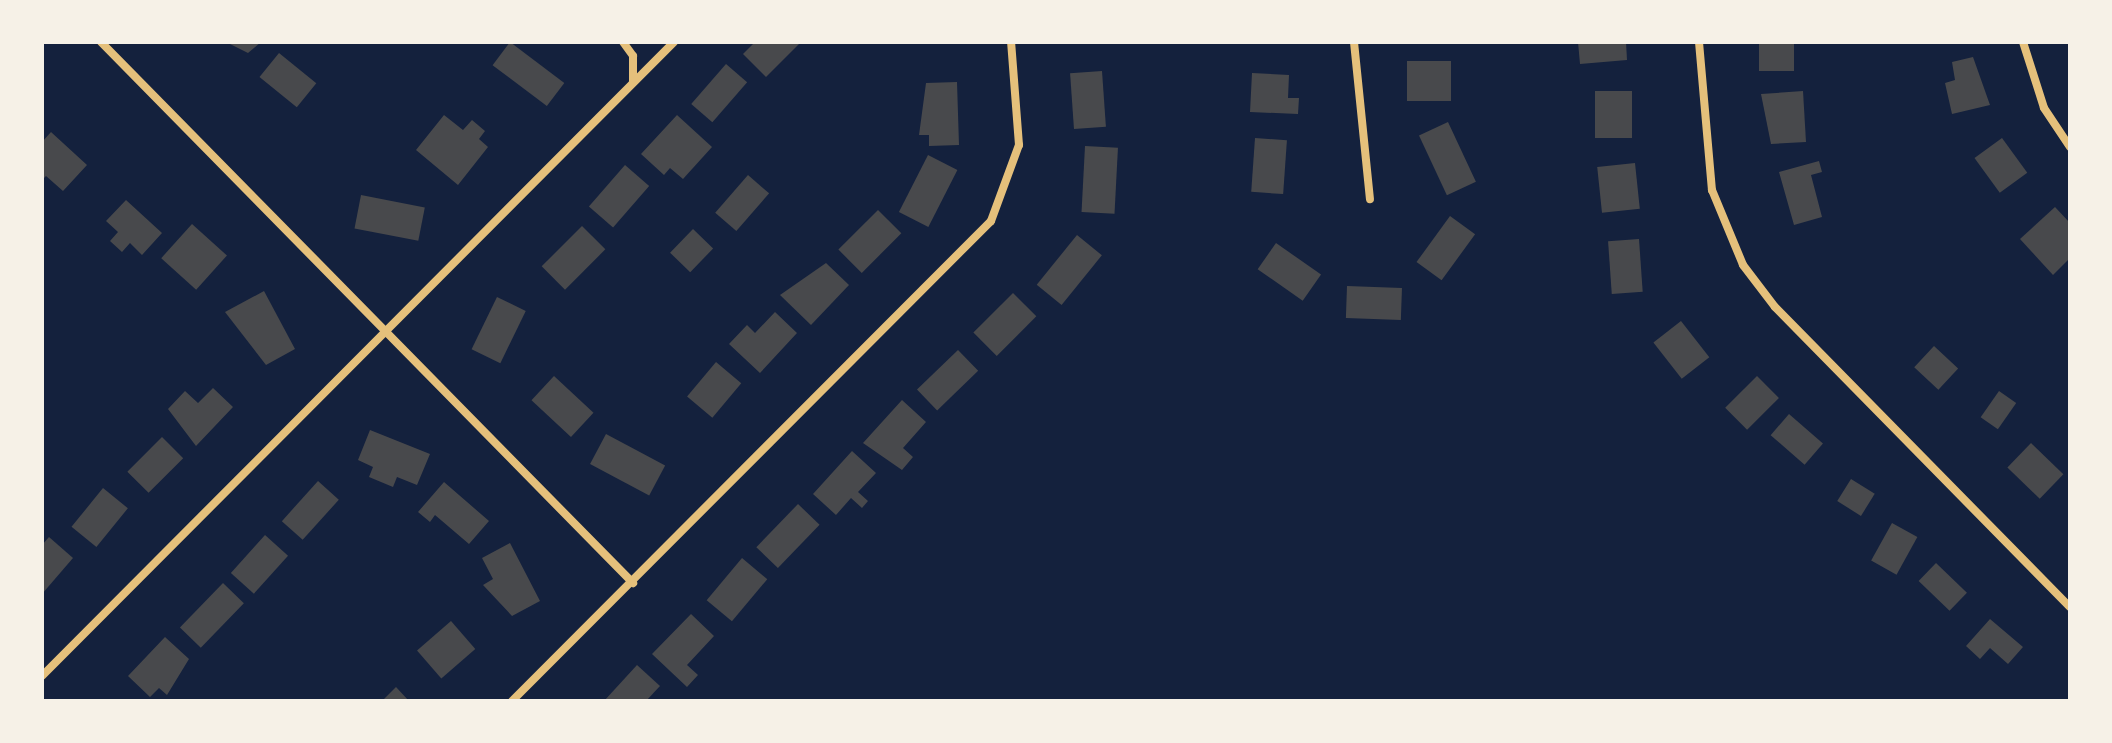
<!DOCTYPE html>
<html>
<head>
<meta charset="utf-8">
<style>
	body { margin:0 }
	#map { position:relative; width:2112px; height:743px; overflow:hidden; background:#14213d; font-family:Quicksand,sans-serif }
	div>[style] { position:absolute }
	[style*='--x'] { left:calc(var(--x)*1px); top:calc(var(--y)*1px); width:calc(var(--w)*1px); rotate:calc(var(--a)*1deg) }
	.building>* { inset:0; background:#48494c; transform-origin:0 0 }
	.minor>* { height:8px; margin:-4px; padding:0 4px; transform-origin:4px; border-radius:4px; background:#e5c07b }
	span { translate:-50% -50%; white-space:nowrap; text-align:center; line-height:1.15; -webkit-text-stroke:8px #f6f1e7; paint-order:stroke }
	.frame { position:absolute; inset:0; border:44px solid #f6f1e7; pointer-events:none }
</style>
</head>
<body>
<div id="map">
	<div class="building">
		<div style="clip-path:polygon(226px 42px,261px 42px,248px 53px)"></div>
		<div style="left:510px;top:42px;width:68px;height:29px;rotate:37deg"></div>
		<div style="clip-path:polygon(755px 42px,801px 42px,766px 77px,743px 54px)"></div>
		<div style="clip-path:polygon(1578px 42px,1626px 42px,1627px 60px,1580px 64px)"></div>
		<div style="left:1759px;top:42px;width:35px;height:29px"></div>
		<div style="left:279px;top:53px;width:48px;height:31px;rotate:39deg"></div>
		<div style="clip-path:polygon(1973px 57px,1990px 105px,1952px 114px,1945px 83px,1955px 80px,1952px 62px)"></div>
		<div style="left:1407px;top:61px;width:44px;height:40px"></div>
		<div style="left:726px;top:64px;width:28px;height:53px;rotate:41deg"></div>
		<div style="left:1102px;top:71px;width:56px;height:32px;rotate:86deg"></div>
		<div style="clip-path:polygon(1252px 73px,1289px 75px,1288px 98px,1299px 98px,1298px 114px,1250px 112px)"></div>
		<div style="clip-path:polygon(957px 82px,959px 145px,929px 146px,929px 135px,919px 135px,926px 83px)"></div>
		<div style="left:1595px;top:91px;width:37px;height:47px"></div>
		<div style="clip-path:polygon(1803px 91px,1806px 142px,1771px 144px,1761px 94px)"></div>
		<div style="clip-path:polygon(444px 115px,463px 130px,472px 120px,485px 131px,479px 139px,488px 147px,458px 185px,416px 150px)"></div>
		<div style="clip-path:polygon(677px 115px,712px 147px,683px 179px,670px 168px,664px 175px,641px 154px)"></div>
		<div style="left:1448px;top:122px;width:66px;height:32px;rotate:65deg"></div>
		<div style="clip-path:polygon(51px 132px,87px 165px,63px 191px,46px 176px,42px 180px,42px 142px)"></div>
		<div style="left:1255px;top:138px;width:32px;height:54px;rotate:4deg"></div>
		<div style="left:2002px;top:138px;width:43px;height:34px;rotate:54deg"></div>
		<div style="left:1085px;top:146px;width:33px;height:66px;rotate:3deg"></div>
		<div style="left:928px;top:155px;width:33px;height:64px;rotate:27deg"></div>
		<div style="clip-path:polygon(1819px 161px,1822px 172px,1811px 175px,1822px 217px,1794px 225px,1779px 172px)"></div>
		<div style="left:1635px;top:163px;width:46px;height:38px;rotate:84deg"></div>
		<div style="left:625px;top:165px;width:32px;height:55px;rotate:41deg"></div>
		<div style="left:748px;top:175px;width:28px;height:50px;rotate:41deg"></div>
		<div style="left:361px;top:195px;width:65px;height:34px;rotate:11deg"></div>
		<div style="clip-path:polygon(126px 200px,162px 233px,142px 255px,130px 243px,122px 252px,110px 241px,118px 232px,106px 221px)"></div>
		<div style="clip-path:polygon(2055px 207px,2070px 223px,2070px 258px,2053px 275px,2020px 239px)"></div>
		<div style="left:878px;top:210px;width:33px;height:56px;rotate:45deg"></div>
		<div style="left:1450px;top:216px;width:31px;height:57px;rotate:36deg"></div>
		<div style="left:192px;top:224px;width:47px;height:46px;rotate:42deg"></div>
		<div style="left:582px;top:226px;width:33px;height:57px;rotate:45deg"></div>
		<div style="left:693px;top:229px;width:28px;height:33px;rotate:44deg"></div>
		<div style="left:1077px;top:235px;width:32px;height:64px;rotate:39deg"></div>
		<div style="left:1639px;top:239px;width:53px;height:31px;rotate:86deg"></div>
		<div style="left:1276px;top:243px;width:55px;height:32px;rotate:35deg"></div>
		<div style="clip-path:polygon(826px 263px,849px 285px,811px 325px,780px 295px)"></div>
		<div style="left:1347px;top:286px;width:55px;height:32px;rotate:2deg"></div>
		<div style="clip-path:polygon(264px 291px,295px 349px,266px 365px,225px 312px)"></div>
		<div style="left:1013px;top:293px;width:33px;height:56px;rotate:45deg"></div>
		<div style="left:497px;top:297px;width:32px;height:58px;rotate:26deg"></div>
		<div style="clip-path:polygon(775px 312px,797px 333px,760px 373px,729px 344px,747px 325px,755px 333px)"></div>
		<div style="left:1681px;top:321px;width:46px;height:35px;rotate:52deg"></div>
		<div style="left:1934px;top:346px;width:33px;height:29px;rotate:43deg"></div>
		<div style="left:958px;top:350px;width:29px;height:57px;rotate:46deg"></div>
		<div style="left:716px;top:362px;width:33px;height:45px;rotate:40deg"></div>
		<div style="left:554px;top:376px;width:54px;height:33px;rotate:43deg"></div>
		<div style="left:1757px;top:376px;width:31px;height:45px;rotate:45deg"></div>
		<div style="clip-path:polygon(213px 388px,233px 407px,196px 446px,168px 409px,185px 391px,198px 403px)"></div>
		<div style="left:1999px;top:391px;width:21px;height:32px;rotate:35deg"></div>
		<div style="clip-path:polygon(902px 400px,926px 422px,903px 448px,913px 457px,902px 470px,863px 443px)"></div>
		<div style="left:1789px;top:414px;width:45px;height:28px;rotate:41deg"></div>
		<div style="clip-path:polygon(370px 430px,430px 454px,417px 485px,397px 477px,393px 487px,369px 477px,373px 467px,358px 460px)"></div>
		<div style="left:606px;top:434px;width:67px;height:34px;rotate:28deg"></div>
		<div style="left:162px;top:437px;width:30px;height:49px;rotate:45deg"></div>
		<div style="left:2031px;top:443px;width:45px;height:34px;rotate:44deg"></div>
		<div style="clip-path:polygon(852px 451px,876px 473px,858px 492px,868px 501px,862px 508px,851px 498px,836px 515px,813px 494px)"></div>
		<div style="left:1851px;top:479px;width:28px;height:26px;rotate:32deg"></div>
		<div style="left:318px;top:481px;width:28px;height:54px;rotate:42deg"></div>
		<div style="clip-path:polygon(444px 482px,489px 521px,469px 544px,435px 515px,430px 522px,418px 512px)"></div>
		<div style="left:103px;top:488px;width:32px;height:50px;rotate:39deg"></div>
		<div style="left:798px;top:504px;width:30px;height:60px;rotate:44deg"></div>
		<div style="left:1892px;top:523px;width:29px;height:43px;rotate:29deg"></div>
		<div style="left:265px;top:535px;width:31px;height:51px;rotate:42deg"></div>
		<div style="clip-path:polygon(49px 537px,73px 558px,42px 594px,42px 545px)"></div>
		<div style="clip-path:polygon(510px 543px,540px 601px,512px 616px,483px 585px,493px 579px,482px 558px)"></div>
		<div style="left:742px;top:558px;width:33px;height:55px;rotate:40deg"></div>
		<div style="left:1936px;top:563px;width:43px;height:25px;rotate:44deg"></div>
		<div style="left:223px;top:583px;width:29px;height:62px;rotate:44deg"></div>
		<div style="clip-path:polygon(691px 614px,714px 636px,687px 665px,698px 675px,687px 687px,652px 654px)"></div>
		<div style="clip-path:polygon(1990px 619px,2023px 647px,2008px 664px,1990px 648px,1980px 659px,1966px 646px)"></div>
		<div style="left:451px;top:621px;width:37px;height:45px;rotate:49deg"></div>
		<div style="clip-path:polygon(165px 637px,189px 659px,167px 695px,159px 688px,150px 697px,128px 676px)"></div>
		<div style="clip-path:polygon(637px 665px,660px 686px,646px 701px,604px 701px)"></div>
		<div style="clip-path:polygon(396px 687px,409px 701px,382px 701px)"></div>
	</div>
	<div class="minor">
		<div style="--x:101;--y:42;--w:759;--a:45.48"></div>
		<div style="--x:623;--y:42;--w:17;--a:54"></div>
		<div style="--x:633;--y:56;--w:26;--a:90"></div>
		<div style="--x:1354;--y:42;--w:158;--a:84.2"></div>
		<div style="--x:1699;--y:42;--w:149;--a:85"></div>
		<div style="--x:1712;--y:190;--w:81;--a:67.5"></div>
		<div style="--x:1743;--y:265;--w:53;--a:52.7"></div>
		<div style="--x:1775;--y:307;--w:421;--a:45.5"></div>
		<div style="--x:2023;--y:42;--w:69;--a:72.3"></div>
		<div style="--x:2044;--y:108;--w:47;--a:56.3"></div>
		<div style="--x:42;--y:676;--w:895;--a:-45.09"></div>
		<div style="--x:512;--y:701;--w:678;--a:-45.06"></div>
		<div style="--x:991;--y:221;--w:81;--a:-69.8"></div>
		<div style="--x:1019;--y:145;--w:103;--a:-94.4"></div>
	</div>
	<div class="frame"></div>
</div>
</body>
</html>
